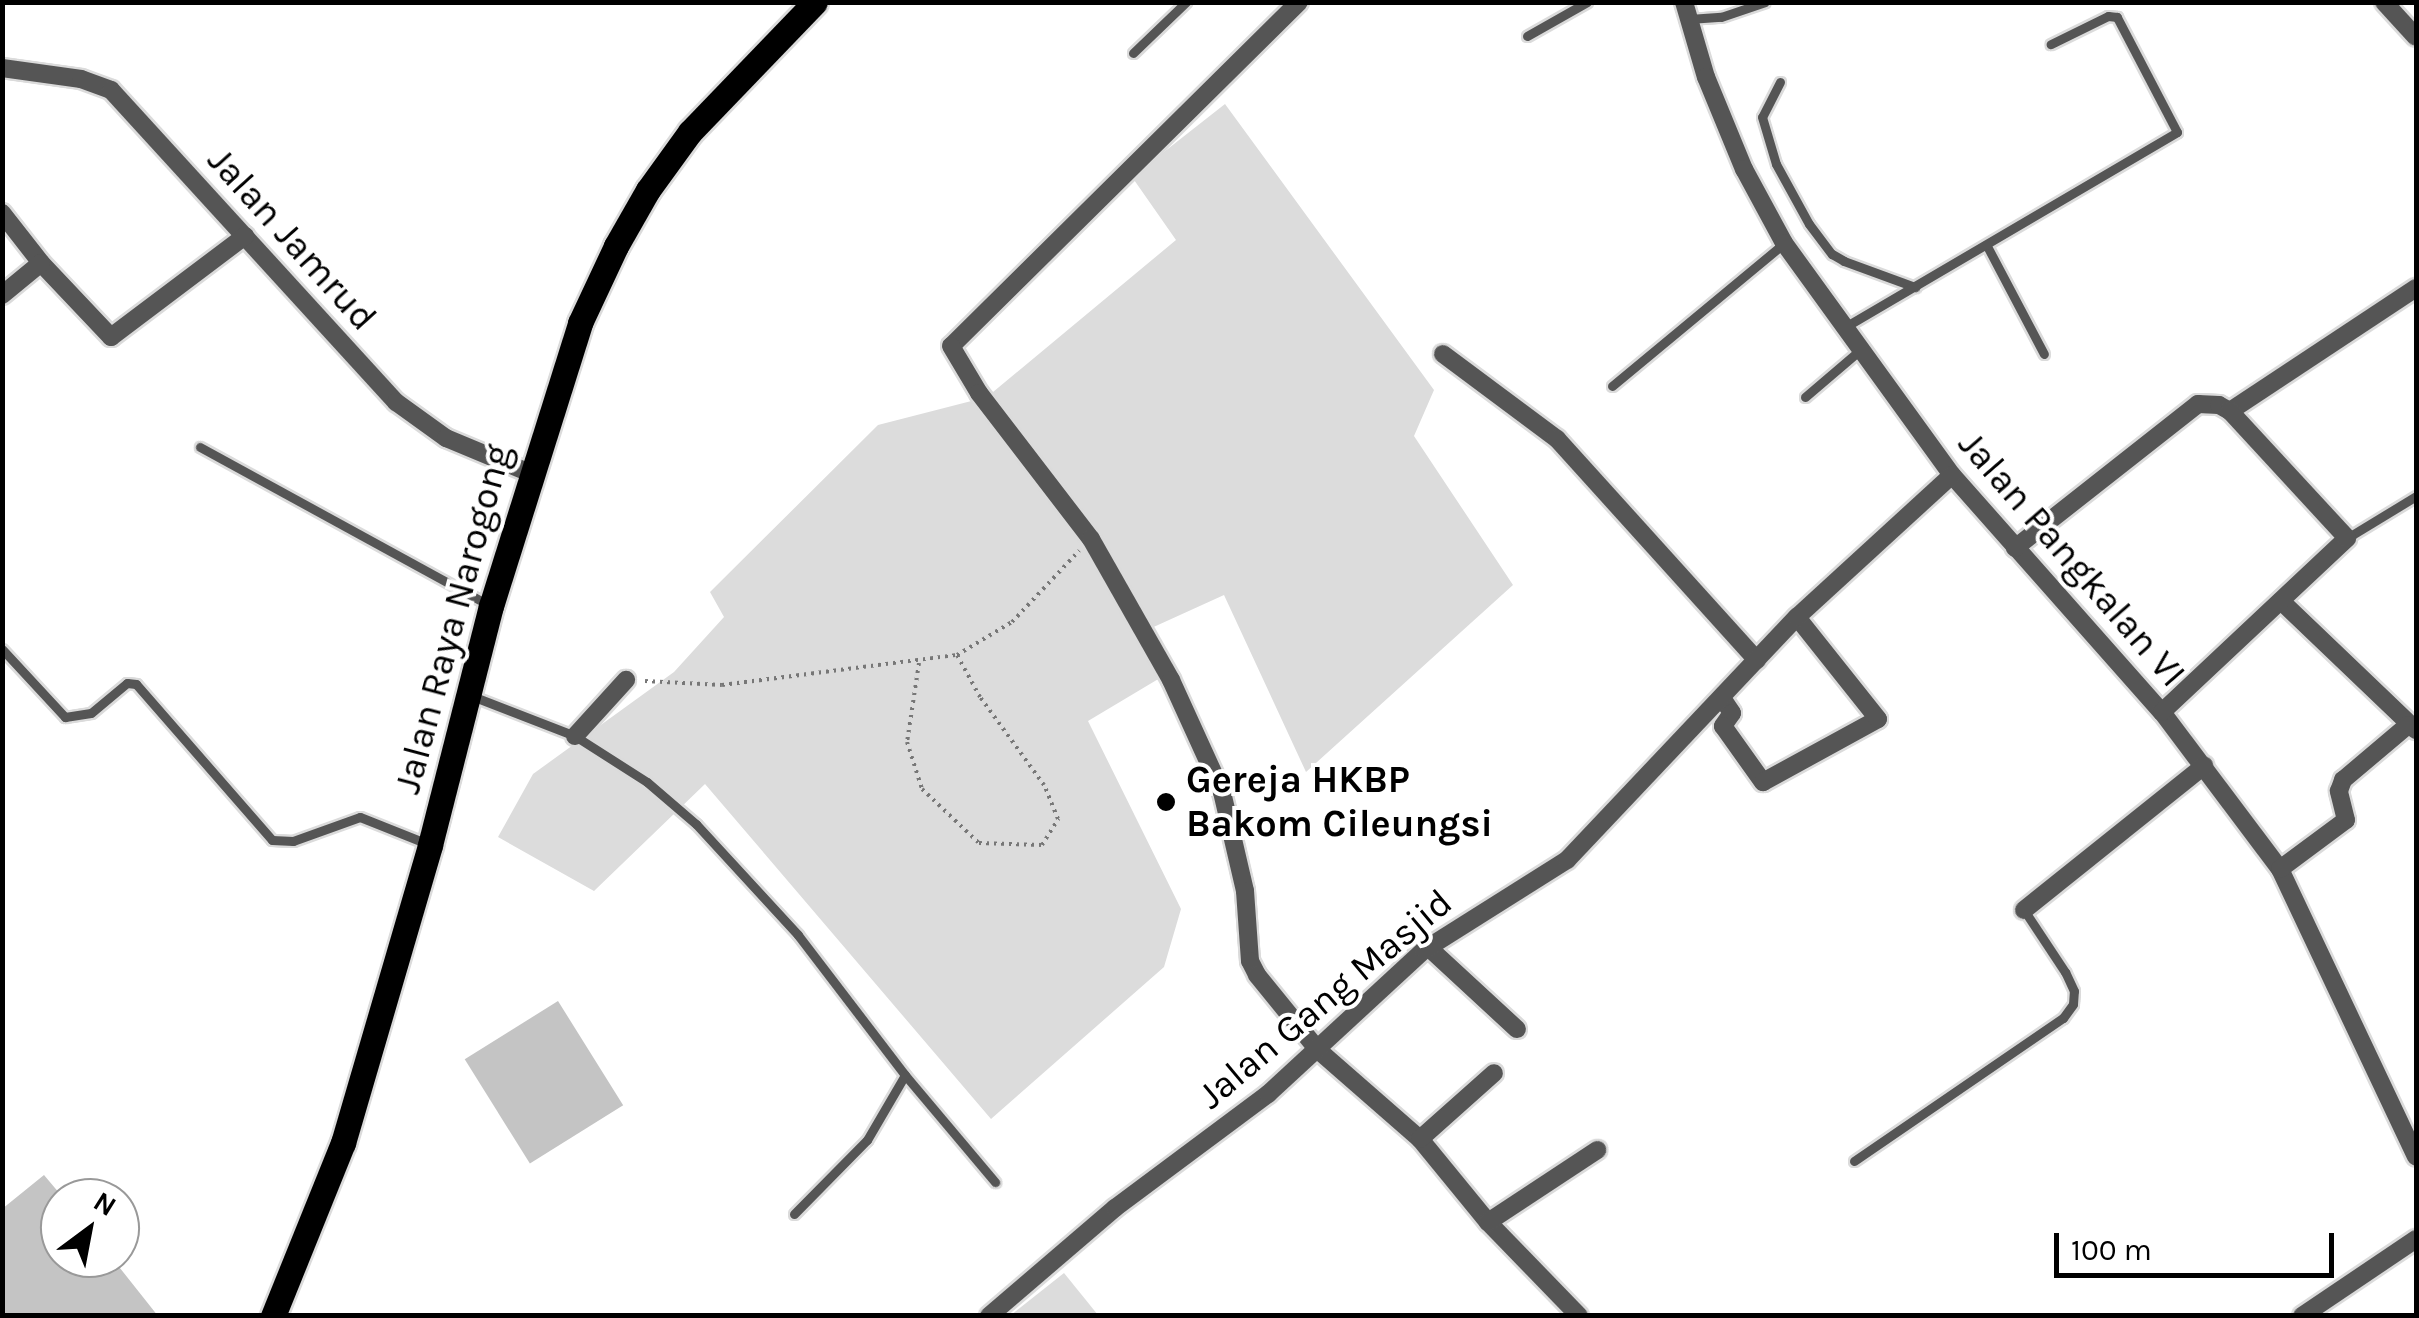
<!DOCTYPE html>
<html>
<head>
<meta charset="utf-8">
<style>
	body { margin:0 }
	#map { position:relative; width:2419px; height:1318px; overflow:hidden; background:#fff; font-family:Karla,sans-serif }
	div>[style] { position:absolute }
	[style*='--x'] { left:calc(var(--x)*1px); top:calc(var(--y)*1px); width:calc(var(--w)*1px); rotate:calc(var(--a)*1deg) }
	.green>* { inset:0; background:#dcdcdc }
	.building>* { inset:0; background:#c4c4c4; transform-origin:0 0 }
	.path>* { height:4px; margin-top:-2px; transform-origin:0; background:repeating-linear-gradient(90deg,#777 0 2.5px,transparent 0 7.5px) }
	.roads { filter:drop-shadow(2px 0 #dbdbdb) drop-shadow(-2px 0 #dbdbdb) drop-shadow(0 2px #dbdbdb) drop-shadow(0 -2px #dbdbdb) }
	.service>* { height:9px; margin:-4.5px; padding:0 4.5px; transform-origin:4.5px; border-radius:4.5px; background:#555 }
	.minor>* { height:18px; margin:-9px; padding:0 9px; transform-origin:9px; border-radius:9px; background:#555 }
	.primary>* { height:25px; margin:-12.5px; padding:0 12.5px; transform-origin:12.5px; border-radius:12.5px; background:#000 }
	.dots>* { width:28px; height:28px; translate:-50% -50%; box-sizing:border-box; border:5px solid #fff; border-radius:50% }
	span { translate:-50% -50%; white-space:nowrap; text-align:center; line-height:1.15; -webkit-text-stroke:8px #fff; paint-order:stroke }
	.street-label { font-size:38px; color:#000 }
	.poi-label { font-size:38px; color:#000; font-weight:700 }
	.left { translate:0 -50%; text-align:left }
	.frame { position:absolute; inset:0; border:5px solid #000; pointer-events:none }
	.north { position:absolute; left:40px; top:1178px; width:100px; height:100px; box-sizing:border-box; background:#fff; border:2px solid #999; border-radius:50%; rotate:32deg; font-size:28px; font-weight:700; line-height:40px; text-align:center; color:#000 }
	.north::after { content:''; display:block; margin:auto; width:35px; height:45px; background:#000; clip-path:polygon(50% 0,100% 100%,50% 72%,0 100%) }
	.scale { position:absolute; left:2054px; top:1233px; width:280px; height:45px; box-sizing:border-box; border:5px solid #000; border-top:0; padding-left:12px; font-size:30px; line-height:35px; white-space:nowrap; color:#000; -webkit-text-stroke:8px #fff; paint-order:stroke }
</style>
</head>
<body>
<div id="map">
	<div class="green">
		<div style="clip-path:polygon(1225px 104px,1434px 390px,1414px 436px,1513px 585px,1306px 772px,1224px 595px,1147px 630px,1160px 678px,1088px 721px,1181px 909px,1164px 967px,991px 1119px,705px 784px,594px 891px,498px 837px,533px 774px,674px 672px,724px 617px,710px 592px,878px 425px,987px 397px,1176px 240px,1132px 177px)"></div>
		<div style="clip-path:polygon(1064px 1273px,1098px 1315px,1011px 1315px)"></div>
	</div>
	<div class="building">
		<div style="left:558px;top:1001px;width:123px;height:110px;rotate:58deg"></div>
		<div style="clip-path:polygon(44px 1175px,60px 1194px,60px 1258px,112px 1258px,158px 1316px,2px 1316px,2px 1209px)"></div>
	</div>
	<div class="path">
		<div style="--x:919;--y:663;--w:80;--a:98.6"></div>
		<div style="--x:907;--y:742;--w:49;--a:72.3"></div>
		<div style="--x:922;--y:789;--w:79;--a:43.5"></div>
		<div style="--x:979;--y:843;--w:63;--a:1.8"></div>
		<div style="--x:1042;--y:845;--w:31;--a:-58"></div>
		<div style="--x:1058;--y:819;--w:37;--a:-112"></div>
		<div style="--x:1044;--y:785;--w:109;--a:-126"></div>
		<div style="--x:980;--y:697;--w:48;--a:-118.7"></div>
		<div style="--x:645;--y:681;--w:77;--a:3"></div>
		<div style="--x:722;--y:685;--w:237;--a:-7.3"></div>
		<div style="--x:957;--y:655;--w:64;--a:-31"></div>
		<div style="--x:1012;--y:622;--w:98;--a:-46.7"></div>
	</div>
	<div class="roads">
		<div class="service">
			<div style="--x:1689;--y:19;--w:32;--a:-4"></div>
			<div style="--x:1721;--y:17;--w:46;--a:-18.8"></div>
			<div style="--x:1527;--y:36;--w:69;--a:-29.5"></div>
			<div style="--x:1133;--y:53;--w:74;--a:-43.9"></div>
			<div style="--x:1780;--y:82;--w:39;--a:117"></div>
			<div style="--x:1762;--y:117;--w:49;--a:73.4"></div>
			<div style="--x:1776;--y:164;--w:68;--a:61.2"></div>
			<div style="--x:1809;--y:224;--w:38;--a:53"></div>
			<div style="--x:1832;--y:254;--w:14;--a:30"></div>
			<div style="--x:1844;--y:261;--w:76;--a:20.1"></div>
			<div style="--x:1987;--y:246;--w:122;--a:62.2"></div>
			<div style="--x:1845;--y:327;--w:385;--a:-30.4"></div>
			<div style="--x:2177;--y:132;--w:130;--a:-117.6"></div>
			<div style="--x:2117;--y:17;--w:9;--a:-174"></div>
			<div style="--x:2108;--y:16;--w:64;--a:153.8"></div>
			<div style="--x:1612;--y:386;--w:224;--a:-39.7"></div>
			<div style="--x:1805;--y:397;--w:72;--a:-40.5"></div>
			<div style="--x:200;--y:447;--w:329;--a:28.7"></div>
			<div style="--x:2347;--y:538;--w:81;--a:-31.3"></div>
			<div style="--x:2;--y:649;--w:93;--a:47.2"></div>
			<div style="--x:65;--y:717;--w:26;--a:-9"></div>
			<div style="--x:91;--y:713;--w:47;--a:-39.8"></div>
			<div style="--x:127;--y:683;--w:9;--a:6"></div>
			<div style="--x:136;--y:684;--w:207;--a:48.9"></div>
			<div style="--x:272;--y:840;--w:21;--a:3"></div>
			<div style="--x:293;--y:841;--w:71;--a:-19.7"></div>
			<div style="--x:360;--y:817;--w:73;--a:21.7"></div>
			<div style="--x:472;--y:696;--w:110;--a:21.2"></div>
			<div style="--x:575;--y:736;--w:85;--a:32.6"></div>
			<div style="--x:647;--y:782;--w:65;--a:40.6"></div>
			<div style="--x:696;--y:824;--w:151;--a:47.4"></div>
			<div style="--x:798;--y:935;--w:176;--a:52.6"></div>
			<div style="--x:905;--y:1075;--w:140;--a:49.9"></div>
			<div style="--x:1854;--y:1161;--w:253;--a:-34.4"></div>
			<div style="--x:2063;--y:1018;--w:17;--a:-54"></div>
			<div style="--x:2073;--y:1004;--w:13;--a:-86"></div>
			<div style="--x:2074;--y:991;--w:21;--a:-115"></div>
			<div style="--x:2065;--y:972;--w:74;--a:-123.5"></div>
			<div style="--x:794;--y:1214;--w:104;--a:-45.4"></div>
			<div style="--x:867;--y:1140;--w:75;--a:-59.7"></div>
		</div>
		<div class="minor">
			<div style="--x:1299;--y:2;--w:489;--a:135.3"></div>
			<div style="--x:951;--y:346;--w:55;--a:59.2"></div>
			<div style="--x:979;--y:393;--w:184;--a:52.5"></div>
			<div style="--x:1091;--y:539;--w:162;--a:60.4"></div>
			<div style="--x:1171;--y:680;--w:123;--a:65.5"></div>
			<div style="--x:1222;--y:792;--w:102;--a:76.9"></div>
			<div style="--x:1245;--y:891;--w:70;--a:85.9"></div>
			<div style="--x:1250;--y:961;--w:16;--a:63"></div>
			<div style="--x:1257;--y:975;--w:97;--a:50.9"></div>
			<div style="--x:1318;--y:1050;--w:135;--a:41.1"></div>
			<div style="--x:1420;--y:1139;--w:107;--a:50.7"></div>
			<div style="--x:1488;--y:1222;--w:131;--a:45.9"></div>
			<div style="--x:1684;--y:2;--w:78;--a:73.7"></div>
			<div style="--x:1706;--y:77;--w:100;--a:67.6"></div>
			<div style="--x:1744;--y:169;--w:84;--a:61.6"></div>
			<div style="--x:1784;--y:243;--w:286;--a:54.1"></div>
			<div style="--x:1952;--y:475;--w:317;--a:48.5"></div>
			<div style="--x:2162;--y:712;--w:196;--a:53.1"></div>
			<div style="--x:2280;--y:869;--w:318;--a:64.7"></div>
			<div style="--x:2384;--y:2;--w:47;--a:47.6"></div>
			<div style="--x:2;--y:68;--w:80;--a:7.9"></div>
			<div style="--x:81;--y:79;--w:32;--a:20"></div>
			<div style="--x:111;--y:90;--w:423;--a:47.6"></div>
			<div style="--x:396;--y:402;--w:62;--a:35.8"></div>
			<div style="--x:446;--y:438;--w:91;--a:22.6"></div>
			<div style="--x:2;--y:213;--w:63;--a:52"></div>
			<div style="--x:41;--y:263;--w:102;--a:46.6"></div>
			<div style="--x:111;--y:337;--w:168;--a:-37"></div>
			<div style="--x:2;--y:295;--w:50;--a:-39.4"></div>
			<div style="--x:1443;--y:354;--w:142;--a:36.7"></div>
			<div style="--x:1557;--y:439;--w:298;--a:47.9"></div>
			<div style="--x:2015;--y:548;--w:233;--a:-38.2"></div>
			<div style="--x:2198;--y:404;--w:21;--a:3"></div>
			<div style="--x:2219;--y:405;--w:13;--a:29"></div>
			<div style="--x:2230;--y:411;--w:223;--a:-33.5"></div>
			<div style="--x:2281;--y:601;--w:187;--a:43.7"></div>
			<div style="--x:1722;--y:698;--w:18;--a:56"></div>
			<div style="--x:1732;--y:713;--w:16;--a:125"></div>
			<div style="--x:1723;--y:726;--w:69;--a:54.5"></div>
			<div style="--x:1763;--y:782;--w:131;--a:-28.7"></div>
			<div style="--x:1878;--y:719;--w:130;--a:-128.5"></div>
			<div style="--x:2162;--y:712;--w:254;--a:-43.2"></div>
			<div style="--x:2347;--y:538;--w:173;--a:-132.7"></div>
			<div style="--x:575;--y:736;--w:76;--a:-47.7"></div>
			<div style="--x:2280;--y:869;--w:82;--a:-36.6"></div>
			<div style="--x:2346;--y:820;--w:30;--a:-104"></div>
			<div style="--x:2339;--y:791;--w:12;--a:-70"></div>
			<div style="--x:2343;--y:780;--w:85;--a:-40.2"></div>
			<div style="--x:2024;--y:910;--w:231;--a:-38.7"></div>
			<div style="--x:1428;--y:947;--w:121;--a:42.7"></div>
			<div style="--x:1420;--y:1139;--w:99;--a:-41.7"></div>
			<div style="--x:1488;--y:1222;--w:131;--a:-33.4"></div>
			<div style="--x:989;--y:1316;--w:166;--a:-40.6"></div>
			<div style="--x:1115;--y:1208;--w:191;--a:-36.7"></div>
			<div style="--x:1268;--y:1094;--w:212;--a:-42.7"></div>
			<div style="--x:1424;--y:950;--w:169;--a:-32.2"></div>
			<div style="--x:1567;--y:860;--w:335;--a:-46.6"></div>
			<div style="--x:1797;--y:617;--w:210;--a:-42.5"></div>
			<div style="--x:2302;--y:1316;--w:138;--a:-34"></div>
		</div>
		<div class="primary">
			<div style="--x:273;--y:1316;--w:187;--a:-68"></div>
			<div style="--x:343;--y:1143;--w:310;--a:-73.7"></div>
			<div style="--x:430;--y:845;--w:247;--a:-75.7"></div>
			<div style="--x:491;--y:606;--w:297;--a:-72.5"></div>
			<div style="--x:580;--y:323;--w:85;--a:-64.9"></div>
			<div style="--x:616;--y:246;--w:64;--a:-60.3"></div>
			<div style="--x:648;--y:190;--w:72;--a:-54.1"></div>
			<div style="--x:690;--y:132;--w:180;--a:-46.1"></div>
		</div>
	</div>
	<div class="dots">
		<div style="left:1166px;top:802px;background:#000"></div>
	</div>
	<div class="street-label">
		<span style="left:292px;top:239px;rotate:48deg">Jalan Jamrud</span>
		<span style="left:2072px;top:559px;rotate:49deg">Jalan Pangkalan VI</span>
		<span style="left:453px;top:619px;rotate:-75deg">Jalan Raya Narogong</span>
		<span style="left:1325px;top:999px;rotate:-40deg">Jalan Gang Masjid</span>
	</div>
	<div class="poi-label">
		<span class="left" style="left:1186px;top:802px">Gereja HKBP<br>Bakom Cileungsi</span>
	</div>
	<div class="frame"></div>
	<div class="north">N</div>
	<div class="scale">100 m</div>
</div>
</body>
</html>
